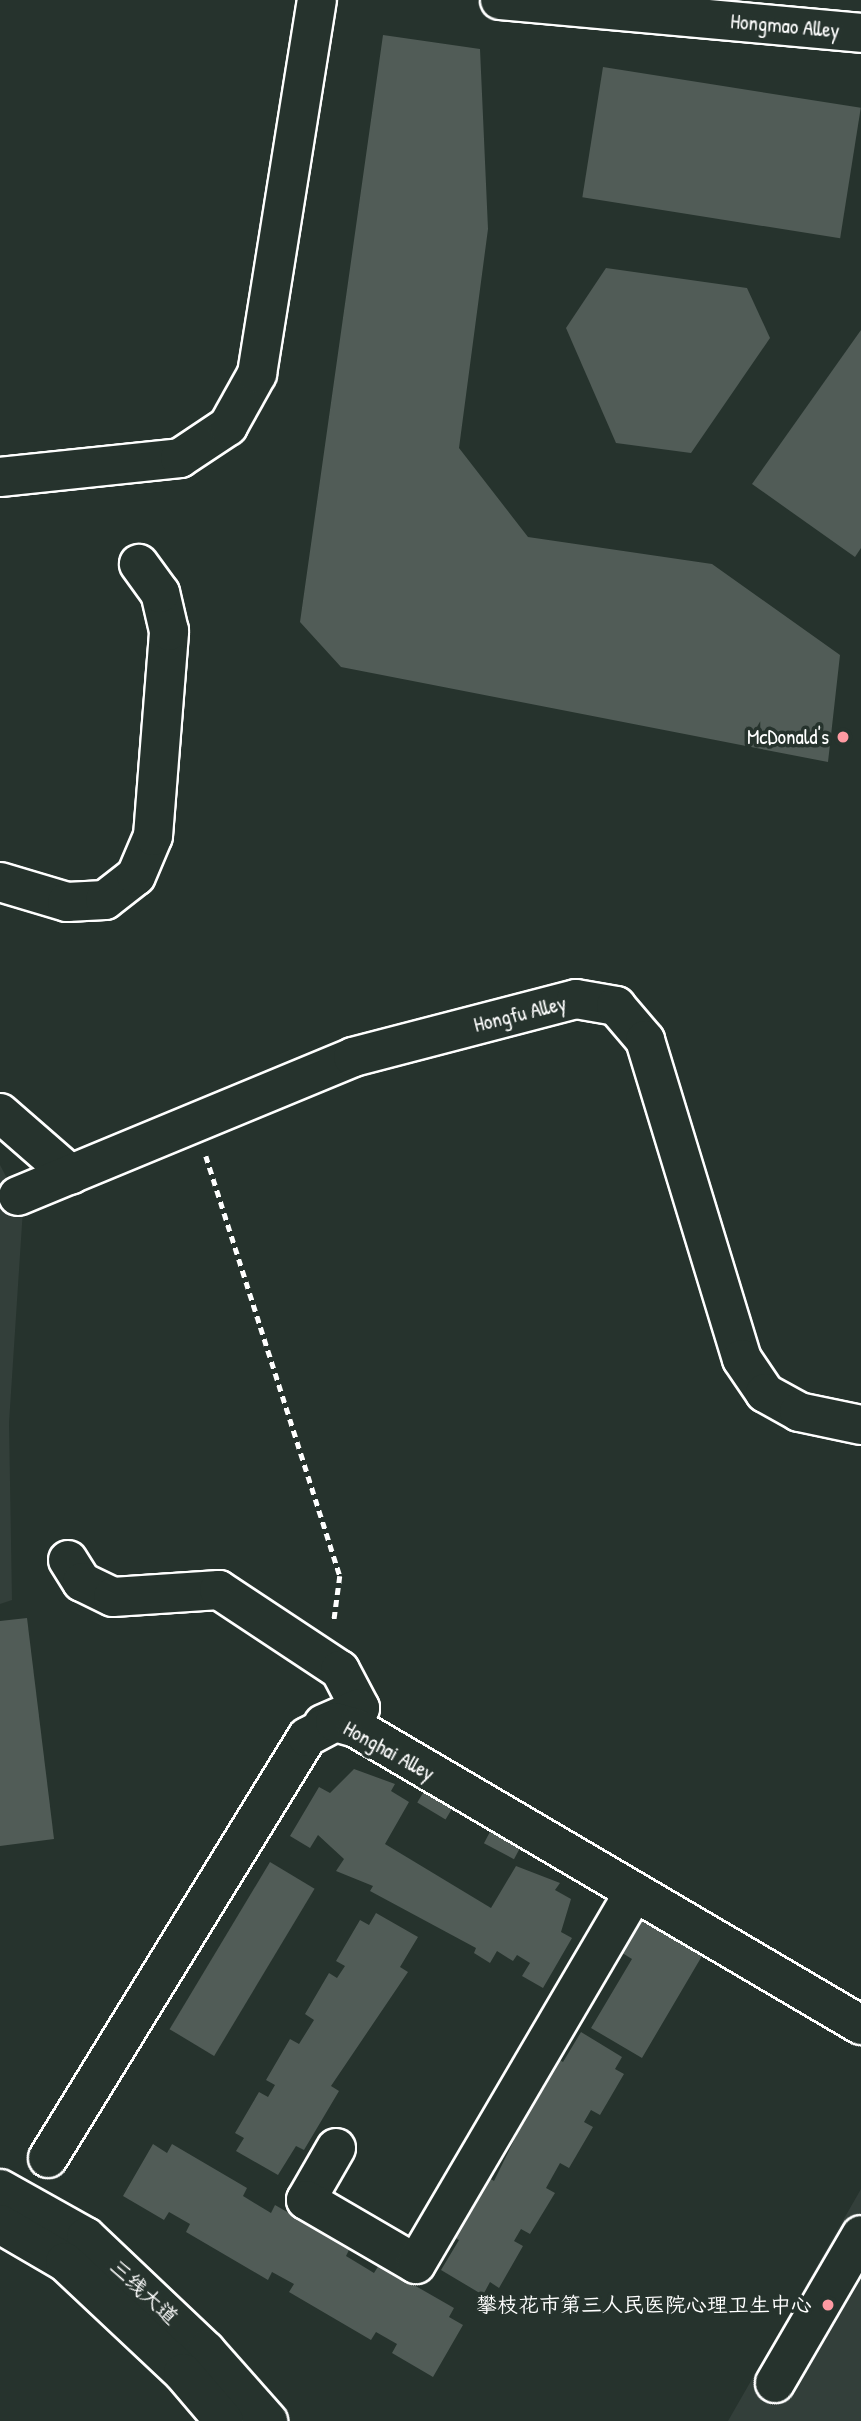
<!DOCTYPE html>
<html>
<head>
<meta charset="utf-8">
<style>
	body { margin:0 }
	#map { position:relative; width:861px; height:2421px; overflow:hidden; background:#26332d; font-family:"Patrick Hand","LXGW WenKai TC",sans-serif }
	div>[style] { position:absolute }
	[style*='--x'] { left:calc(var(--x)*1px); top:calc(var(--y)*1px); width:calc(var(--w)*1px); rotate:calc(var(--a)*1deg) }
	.built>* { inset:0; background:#333f3a }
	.building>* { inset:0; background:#515c57; transform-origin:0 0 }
	.path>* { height:4.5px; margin-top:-2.25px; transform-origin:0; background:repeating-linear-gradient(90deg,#fff 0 7px,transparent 0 12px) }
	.roads { filter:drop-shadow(2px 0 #fff) drop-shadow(-2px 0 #fff) drop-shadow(0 2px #fff) drop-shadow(0 -2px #fff) }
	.minor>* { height:38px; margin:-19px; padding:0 19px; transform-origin:19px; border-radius:19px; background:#26332d }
	.major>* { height:38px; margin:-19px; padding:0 19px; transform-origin:19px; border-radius:19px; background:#26332d }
	.dots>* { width:19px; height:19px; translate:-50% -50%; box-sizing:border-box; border:4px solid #26332d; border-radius:50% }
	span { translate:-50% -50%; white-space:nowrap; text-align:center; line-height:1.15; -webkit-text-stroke:7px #26332d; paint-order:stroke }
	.street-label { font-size:21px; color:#fff }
	.poi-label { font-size:21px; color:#fff }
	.right { translate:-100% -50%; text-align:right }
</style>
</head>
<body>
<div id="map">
	<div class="built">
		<div style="clip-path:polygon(0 1165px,23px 1209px,9px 1423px,12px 1600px,0 1604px)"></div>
		<div style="clip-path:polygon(861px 2189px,861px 2421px,728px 2421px)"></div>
	</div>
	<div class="building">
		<div style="clip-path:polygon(383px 35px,480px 49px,488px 229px,459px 448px,528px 537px,712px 564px,840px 655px,828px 762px,341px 667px,300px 622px)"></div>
		<div style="left:603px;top:67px;width:261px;height:132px;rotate:9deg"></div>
		<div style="clip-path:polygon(606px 268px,747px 288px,770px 338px,691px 453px,616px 443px,566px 328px)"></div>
		<div style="clip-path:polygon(861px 330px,861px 548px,855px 557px,752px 484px)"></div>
		<div style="clip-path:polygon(27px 1618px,54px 1839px,0 1846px,0 1621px)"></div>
		<div style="clip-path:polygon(354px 1769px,395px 1784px,391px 1791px,409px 1802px,385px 1844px,491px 1908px,516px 1866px,560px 1883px,555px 1890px,571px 1899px,561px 1932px,572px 1938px,543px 1988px,522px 1976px,530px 1963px,517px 1955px,513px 1961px,497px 1951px,490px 1963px,474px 1953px,476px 1948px,370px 1891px,373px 1886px,336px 1871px,344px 1859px,318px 1835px,310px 1848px,290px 1836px,319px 1787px,330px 1793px)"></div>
		<div style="left:426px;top:1788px;width:33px;height:17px;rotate:31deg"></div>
		<div style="left:491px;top:1830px;width:34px;height:15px;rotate:28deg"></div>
		<div style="left:270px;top:1862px;width:52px;height:195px;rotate:31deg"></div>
		<div style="clip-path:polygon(376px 1913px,418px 1937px,400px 1967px,408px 1972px,331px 2086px,339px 2091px,304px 2150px,296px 2146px,278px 2175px,236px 2151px,244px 2138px,235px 2133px,259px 2092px,268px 2097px,275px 2085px,266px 2080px,290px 2039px,299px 2044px,314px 2020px,305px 2014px,329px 1973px,337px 1978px,345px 1966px,336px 1961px,360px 1920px,369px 1925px)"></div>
		<div style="clip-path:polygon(639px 1918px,702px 1956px,642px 2058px,591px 2028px,632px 1959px,619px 1951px)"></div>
		<div style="clip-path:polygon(581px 2032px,622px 2057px,615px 2069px,624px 2074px,600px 2115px,591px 2110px,584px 2122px,593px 2127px,569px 2168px,560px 2163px,546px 2188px,555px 2193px,530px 2234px,521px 2229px,514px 2241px,523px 2246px,499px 2288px,490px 2282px,483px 2295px,441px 2270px,459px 2240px,451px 2235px,486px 2176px,494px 2181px,555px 2057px,563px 2062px)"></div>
		<div style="clip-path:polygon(153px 2144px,167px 2153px,172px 2144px,247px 2188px,243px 2196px,271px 2213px,275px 2205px,350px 2248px,346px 2256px,374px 2273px,379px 2265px,454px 2308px,449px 2317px,463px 2325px,433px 2377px,392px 2353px,397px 2344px,376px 2332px,371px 2340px,289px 2292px,294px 2284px,272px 2272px,268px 2280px,186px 2232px,190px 2224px,169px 2212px,164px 2220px,123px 2196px)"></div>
	</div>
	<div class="path">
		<div style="--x:206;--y:1156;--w:441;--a:72.3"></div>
		<div style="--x:340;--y:1576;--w:45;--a:97.6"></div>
	</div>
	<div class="roads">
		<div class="minor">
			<div style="--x:500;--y:0;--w:363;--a:5.2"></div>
			<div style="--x:0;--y:477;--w:181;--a:-6"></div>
			<div style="--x:180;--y:458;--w:58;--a:-33.7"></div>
			<div style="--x:228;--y:426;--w:60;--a:-60.9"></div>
			<div style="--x:257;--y:374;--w:379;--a:-80.9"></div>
			<div style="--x:0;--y:882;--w:70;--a:16.6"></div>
			<div style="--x:67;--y:902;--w:38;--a:-3"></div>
			<div style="--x:105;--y:900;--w:39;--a:-38"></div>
			<div style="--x:136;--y:876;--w:43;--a:-67"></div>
			<div style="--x:153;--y:836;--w:206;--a:-85.5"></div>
			<div style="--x:169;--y:631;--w:39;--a:-103"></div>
			<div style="--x:160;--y:593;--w:36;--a:-126"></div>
			<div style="--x:0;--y:1113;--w:94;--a:41.1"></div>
			<div style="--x:18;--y:1196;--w:363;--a:-22.5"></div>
			<div style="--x:353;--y:1057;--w:230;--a:-14.6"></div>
			<div style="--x:576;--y:999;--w:41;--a:9.9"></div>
			<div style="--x:616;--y:1006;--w:45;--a:49.5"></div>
			<div style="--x:645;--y:1040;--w:333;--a:73.1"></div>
			<div style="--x:742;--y:1359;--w:41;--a:55.9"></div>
			<div style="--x:765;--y:1393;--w:39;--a:29"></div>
			<div style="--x:799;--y:1412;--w:63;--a:11.8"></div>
			<div style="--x:68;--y:1560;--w:26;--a:58"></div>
			<div style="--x:82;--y:1582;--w:34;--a:26"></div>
			<div style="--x:113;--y:1597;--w:106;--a:-3.8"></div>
			<div style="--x:219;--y:1590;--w:145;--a:33.5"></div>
			<div style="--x:340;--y:1670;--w:43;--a:62.2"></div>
			<div style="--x:360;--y:1708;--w:40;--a:156.6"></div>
			<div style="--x:336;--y:2148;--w:60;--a:120"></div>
			<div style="--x:306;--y:2200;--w:127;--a:30.2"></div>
			<div style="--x:416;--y:2264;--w:429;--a:-59.6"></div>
			<div style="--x:48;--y:2158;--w:494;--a:-58.4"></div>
			<div style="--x:307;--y:1737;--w:32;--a:-28"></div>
			<div style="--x:335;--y:1722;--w:22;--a:16"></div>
			<div style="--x:356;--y:1728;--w:586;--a:30.46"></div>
			<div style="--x:775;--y:2383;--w:171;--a:-59.8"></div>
		</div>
		<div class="major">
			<div style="--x:0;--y:2189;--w:98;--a:29.2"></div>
			<div style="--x:86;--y:2237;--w:166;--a:43.5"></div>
			<div style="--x:206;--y:2351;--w:94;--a:48.5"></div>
			<div style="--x:0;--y:2224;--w:75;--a:30.3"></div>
			<div style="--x:65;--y:2262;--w:162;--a:43.2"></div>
			<div style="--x:183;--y:2373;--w:63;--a:49.5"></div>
		</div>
	</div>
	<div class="dots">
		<div style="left:843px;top:737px;background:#ff9aa2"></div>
		<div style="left:828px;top:2305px;background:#ff9aa2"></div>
	</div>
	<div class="street-label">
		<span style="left:785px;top:26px;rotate:5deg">Hongmao Alley</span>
		<span style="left:520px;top:1014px;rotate:-14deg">Hongfu Alley</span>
		<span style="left:389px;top:1751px;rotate:29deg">Honghai Alley</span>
		<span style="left:144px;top:2292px;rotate:43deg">三线大道</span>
	</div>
	<div class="poi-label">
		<span class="right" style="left:829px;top:737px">McDonald's</span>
		<span class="right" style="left:812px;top:2305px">攀枝花市第三人民医院心理卫生中心</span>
	</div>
</div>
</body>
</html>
